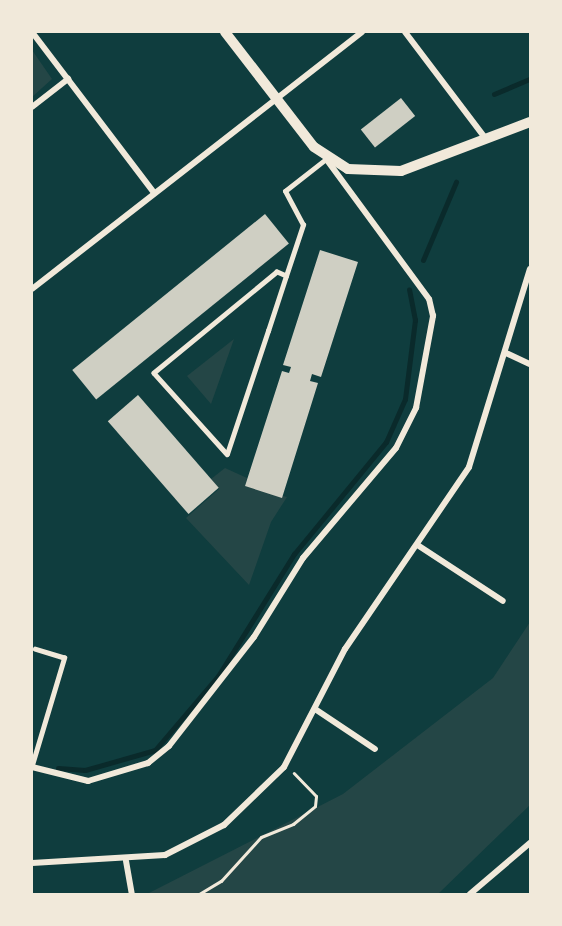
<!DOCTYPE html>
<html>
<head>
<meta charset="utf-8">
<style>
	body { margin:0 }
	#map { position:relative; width:562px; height:926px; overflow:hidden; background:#0f3d3e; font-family:"PT Sans Narrow",sans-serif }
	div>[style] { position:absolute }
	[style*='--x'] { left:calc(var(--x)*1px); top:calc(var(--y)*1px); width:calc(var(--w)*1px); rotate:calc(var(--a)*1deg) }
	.green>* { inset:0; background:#244646 }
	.stream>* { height:5px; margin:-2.5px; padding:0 2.5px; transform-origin:2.5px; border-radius:2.5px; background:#0a2a2b }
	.building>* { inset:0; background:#cfcfc3; transform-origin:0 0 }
	.path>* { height:3px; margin:-1.5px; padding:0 1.5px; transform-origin:1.5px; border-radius:1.5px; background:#f1e9da }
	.service>* { height:4.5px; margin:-2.25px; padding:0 2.25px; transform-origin:2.25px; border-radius:2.25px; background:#f1e9da }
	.minor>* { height:6px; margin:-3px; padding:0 3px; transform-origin:3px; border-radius:3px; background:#f1e9da }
	.tertiary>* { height:10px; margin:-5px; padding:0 5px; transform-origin:5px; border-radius:5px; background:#f1e9da }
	span { translate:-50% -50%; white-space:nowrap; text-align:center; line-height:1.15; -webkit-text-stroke:6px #f1e9da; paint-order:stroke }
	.frame { position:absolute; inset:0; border:33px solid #f1e9da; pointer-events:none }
</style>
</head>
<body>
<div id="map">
	<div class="green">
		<div style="clip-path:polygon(32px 50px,52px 79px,32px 97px)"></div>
		<div style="clip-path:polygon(234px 339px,211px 404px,187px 376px)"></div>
		<div style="clip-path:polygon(225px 468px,247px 478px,245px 486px,287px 497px,271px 522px,249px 585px,186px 518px,219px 489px,211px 479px)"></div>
		<div style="clip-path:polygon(530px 622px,530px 805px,438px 894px,147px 894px,343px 794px,493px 678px)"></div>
	</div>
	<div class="stream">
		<div style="--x:494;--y:94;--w:39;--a:-23"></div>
		<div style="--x:423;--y:260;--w:85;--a:-67.1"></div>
		<div style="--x:58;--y:768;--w:27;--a:4"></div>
		<div style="--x:85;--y:770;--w:73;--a:-15.9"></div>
		<div style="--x:155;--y:750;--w:97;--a:-49.6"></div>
		<div style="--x:218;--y:676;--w:144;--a:-58.1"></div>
		<div style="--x:294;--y:554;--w:145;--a:-50.6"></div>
		<div style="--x:386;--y:442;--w:47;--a:-66.2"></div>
		<div style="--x:405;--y:399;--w:80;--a:-82.8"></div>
		<div style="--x:415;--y:320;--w:31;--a:-101"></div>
	</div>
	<div class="building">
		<div style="left:401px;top:98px;width:23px;height:51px;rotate:52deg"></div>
		<div style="left:265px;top:214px;width:38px;height:248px;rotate:51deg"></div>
		<div style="clip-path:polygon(320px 250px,358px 262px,321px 377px,312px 374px,310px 381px,318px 383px,282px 498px,245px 486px,282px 371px,289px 373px,291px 367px,283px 365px)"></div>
		<div style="left:138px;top:395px;width:123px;height:40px;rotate:49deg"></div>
	</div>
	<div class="path">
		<div style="--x:199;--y:894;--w:26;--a:-31"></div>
		<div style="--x:221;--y:881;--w:59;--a:-47.7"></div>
		<div style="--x:261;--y:837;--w:35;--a:-22"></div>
		<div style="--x:293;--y:824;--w:28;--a:-39"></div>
		<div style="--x:315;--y:806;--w:10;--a:-84"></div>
		<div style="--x:316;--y:796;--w:32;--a:-134"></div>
	</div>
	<div class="service">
		<div style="--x:286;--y:276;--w:10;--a:-156"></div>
		<div style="--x:277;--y:272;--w:159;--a:140.6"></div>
		<div style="--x:154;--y:373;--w:109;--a:48"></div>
		<div style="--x:227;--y:454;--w:130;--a:-71.6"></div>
		<div style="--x:268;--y:331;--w:58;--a:-71.9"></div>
		<div style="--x:286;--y:276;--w:54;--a:-71.6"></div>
		<div style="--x:303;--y:225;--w:38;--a:-118"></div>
		<div style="--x:285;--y:191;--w:52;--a:-38"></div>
		<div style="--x:32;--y:765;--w:112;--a:-73.3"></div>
		<div style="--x:64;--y:658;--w:30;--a:-163"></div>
	</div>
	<div class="minor">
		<div style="--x:32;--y:32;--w:202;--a:52.8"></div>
		<div style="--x:405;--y:32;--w:134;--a:52.9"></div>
		<div style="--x:32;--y:107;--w:46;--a:-37.9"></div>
		<div style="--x:32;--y:289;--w:418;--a:-37.9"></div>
		<div style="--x:506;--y:353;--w:26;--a:25"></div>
		<div style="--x:419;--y:546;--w:100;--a:33.2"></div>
		<div style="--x:315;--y:709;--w:72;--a:33.7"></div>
		<div style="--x:32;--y:767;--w:58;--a:14"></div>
		<div style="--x:88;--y:781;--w:63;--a:-16.7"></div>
		<div style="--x:148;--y:763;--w:27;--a:-39"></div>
		<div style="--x:169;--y:746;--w:138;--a:-52.1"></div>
		<div style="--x:254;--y:637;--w:93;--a:-58.2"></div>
		<div style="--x:303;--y:558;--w:144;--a:-49.8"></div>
		<div style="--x:396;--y:448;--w:45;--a:-63.4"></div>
		<div style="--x:416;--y:408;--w:94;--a:-79.5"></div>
		<div style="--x:433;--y:316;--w:17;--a:-103"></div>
		<div style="--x:429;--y:299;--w:174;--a:-126.3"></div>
		<div style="--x:126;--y:861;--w:34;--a:80"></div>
		<div style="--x:32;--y:863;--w:133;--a:-3.4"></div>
		<div style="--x:165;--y:855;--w:66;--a:-27"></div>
		<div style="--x:224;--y:825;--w:83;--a:-44"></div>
		<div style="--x:284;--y:767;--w:133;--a:-62.7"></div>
		<div style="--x:345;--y:649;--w:220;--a:-55.7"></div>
		<div style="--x:469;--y:467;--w:207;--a:-72.9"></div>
		<div style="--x:470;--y:894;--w:79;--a:-40.4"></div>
	</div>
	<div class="tertiary">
		<div style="--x:225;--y:32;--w:145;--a:52.3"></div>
		<div style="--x:314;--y:147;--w:40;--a:32.9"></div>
		<div style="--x:348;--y:169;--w:53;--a:2.2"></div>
		<div style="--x:401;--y:171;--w:138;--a:-20.8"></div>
	</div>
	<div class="frame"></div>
</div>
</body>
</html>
